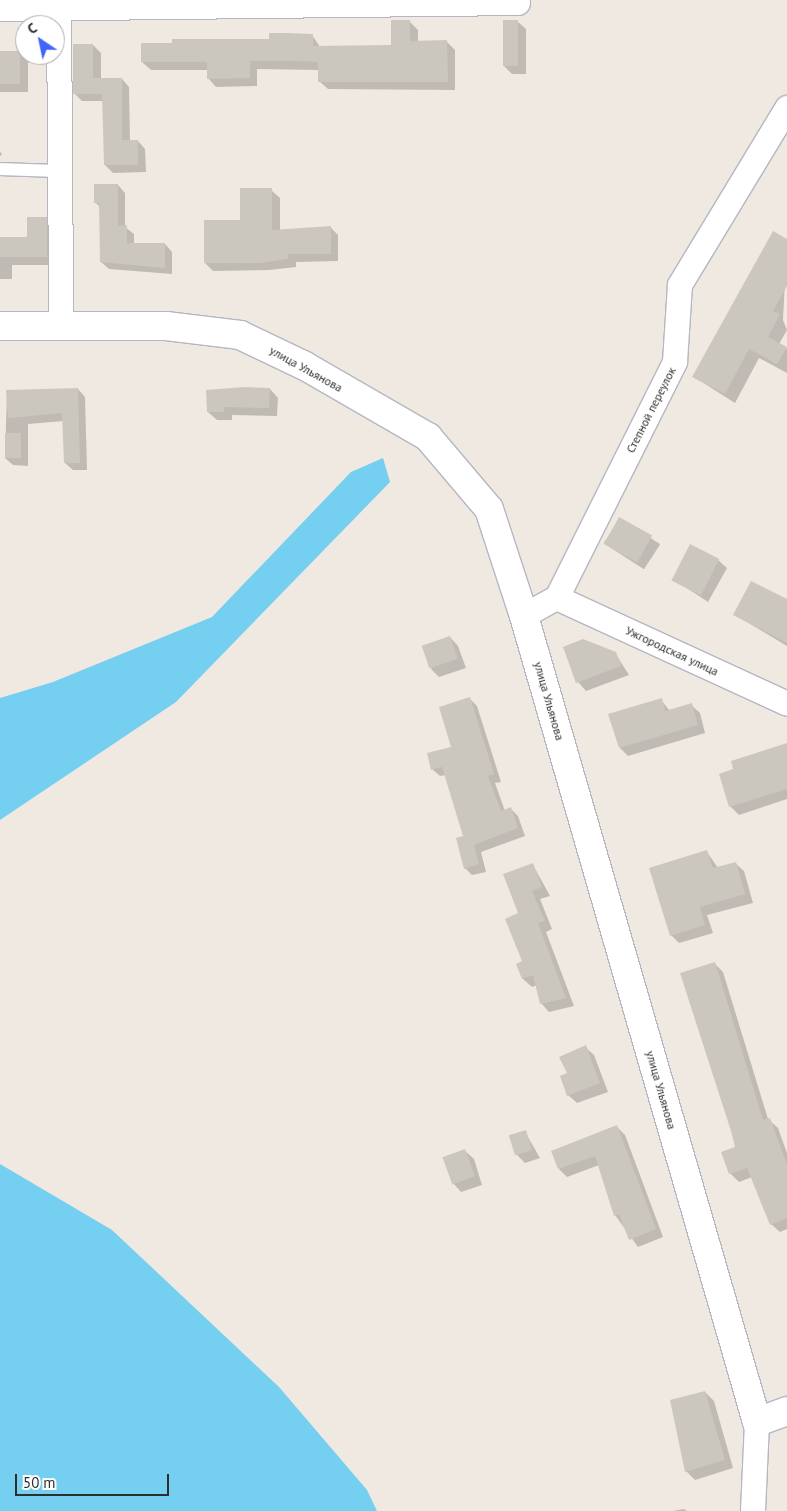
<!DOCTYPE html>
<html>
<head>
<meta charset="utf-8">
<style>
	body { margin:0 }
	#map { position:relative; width:787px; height:1511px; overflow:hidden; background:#efe9e1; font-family:"PT Sans",sans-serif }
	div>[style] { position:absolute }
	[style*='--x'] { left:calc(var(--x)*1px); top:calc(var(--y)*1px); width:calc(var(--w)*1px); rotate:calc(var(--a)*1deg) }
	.water>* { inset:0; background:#75cff0 }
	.shadow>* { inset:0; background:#0003; transform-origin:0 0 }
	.building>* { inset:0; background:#cbc7bf; transform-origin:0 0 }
	.roads { filter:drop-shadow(1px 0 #b4b7c1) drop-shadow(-1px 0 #b4b7c1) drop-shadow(0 1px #b4b7c1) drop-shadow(0 -1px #b4b7c1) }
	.service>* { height:12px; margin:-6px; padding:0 6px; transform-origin:6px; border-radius:6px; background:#fff }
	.minor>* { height:24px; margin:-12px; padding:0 12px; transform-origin:12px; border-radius:12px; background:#fff }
	.tertiary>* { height:28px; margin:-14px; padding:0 14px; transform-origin:14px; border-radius:14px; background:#fff }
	span { translate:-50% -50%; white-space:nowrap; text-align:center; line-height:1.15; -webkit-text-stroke:4px #fff; paint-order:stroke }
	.street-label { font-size:12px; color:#2e2e2e }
	.north { position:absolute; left:15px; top:15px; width:50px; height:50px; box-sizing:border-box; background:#fff; border:1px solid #ababab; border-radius:50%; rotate:326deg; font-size:14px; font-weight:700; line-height:20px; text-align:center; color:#2e2e2e }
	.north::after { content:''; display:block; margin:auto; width:18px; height:22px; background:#4264fb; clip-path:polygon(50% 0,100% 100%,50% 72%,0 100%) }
	.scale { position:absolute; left:15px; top:1474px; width:154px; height:22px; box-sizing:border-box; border:2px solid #2e2e2e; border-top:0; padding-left:6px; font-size:15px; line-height:18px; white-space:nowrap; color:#2e2e2e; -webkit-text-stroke:4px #fff; paint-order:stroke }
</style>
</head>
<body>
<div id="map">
	<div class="water">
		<div style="clip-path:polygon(383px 458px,390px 482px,176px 702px,0 820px,0 698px,53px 682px,212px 617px,351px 472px)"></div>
		<div style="clip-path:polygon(0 1164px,112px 1230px,279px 1387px,367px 1490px,377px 1511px,0 1511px)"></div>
	</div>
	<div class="shadow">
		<div style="clip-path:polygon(409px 21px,418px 30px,418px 42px,447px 42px,455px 50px,455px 90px,328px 89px,319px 81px,319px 70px,257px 69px,257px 86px,216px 87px,208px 78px,208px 70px,151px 70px,142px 62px,312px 35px,320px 47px,393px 46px)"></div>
		<div style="clip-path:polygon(517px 21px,526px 29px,526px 74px,512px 74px,504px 66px)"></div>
		<div style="clip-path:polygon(93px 45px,101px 53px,101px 79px,122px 79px,129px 87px,130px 141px,138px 141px,145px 149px,146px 172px,113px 173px,105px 165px,103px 101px,82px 101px,75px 94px)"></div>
		<div style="clip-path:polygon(0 53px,20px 53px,28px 61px,28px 92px,0 92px)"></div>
		<div style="left:0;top:152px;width:3px;height:51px;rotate:45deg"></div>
		<div style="clip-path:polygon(118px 185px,125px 193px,125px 227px,134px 234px,134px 244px,165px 244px,172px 252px,172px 274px,109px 269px,101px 262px,101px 208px,96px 203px)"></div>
		<div style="clip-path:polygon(271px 190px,280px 198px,280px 230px,330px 227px,338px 235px,338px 261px,296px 262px,296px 267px,269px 270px,213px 271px,205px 263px)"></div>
		<div style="clip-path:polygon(46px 218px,55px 227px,55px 265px,12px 265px,12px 279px,0 279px,0 239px,28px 238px)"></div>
		<div style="clip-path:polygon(787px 240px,783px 320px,787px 330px,779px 344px,787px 349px,787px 373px,759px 358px,735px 403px,694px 377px)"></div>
		<div style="clip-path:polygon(78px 389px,85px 397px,87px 470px,73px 470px,65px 463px,64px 421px,28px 424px,28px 466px,13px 465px,5px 458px,7px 391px)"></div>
		<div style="clip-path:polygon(270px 389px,278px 398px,277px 416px,232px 415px,232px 420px,217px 420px,208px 412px)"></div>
		<div style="left:620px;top:518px;width:48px;height:30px;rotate:33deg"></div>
		<div style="clip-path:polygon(718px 560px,727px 568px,708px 602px,673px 579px)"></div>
		<div style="clip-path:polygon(787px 601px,787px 646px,735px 615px)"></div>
		<div style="clip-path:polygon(450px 637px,458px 646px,466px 668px,439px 677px,431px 669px)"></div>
		<div style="clip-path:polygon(615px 653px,629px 675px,586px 691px,578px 682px)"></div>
		<div style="clip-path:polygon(469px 698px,477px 706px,501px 782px,495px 783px,505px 811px,510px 808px,518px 816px,525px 836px,481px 852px,486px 872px,472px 875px,465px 868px,464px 837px,446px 775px,440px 776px,432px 769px,453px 748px)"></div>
		<div style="clip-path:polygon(661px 700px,670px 711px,691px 705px,700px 713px,705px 733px,628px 756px,620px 748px)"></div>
		<div style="clip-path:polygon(787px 745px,787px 799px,739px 815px,730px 806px,735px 770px)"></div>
		<div style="clip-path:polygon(707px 852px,718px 868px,735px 863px,744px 871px,753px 903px,707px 915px,713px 933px,679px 943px,671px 935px)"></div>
		<div style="clip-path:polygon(533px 865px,550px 896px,540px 899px,552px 929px,546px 932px,574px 1006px,549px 1012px,541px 1003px,537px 985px,532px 987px,523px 979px,517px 964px,523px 962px,519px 914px)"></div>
		<div style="clip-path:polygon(715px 964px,723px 972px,768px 1119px,778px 1128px,787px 1153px,787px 1229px,780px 1232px,771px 1224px,752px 1177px,739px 1182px,730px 1173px,736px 1147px)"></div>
		<div style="clip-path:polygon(585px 1047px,594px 1055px,608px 1092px,577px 1103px,568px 1095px,568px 1074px)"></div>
		<div style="clip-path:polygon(617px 1127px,625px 1135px,663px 1237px,638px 1247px,615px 1215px,599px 1165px,567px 1177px,559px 1169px)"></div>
		<div style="clip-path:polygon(525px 1132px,540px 1158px,525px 1163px,517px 1155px)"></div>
		<div style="clip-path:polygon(465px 1151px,474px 1159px,482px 1185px,461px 1192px,453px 1183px)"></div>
		<div style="clip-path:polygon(705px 1392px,714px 1401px,733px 1468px,695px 1480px,686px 1471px)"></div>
		<div style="clip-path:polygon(684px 1509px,687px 1511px,673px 1511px)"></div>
	</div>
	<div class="building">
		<div style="clip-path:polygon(391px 20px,410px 20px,410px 41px,447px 40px,448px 82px,318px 82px,318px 62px,294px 61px,250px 61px,250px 78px,207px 79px,207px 62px,141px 62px,141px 43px,172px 43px,172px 39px,269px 39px,269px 33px,287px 33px,313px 34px,313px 46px,391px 45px)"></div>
		<div style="left:503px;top:20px;width:15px;height:46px"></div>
		<div style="clip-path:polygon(73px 44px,93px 44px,93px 78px,122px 78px,122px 140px,138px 140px,138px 165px,104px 165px,102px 94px,73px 94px)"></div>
		<div style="left:20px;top:51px;width:33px;height:20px;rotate:90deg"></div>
		<div style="clip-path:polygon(94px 184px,118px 184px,118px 226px,127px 225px,127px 243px,165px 243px,165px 268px,100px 262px,99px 203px,94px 203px)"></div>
		<div style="clip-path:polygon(240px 188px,272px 188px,272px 230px,331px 226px,331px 254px,288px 254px,288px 259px,260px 263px,204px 263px,204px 220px,240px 220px)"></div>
		<div style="clip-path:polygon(27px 217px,47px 217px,47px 257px,0 257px,0 237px,27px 237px)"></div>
		<div style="clip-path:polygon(773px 231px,787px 239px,787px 286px,773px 311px,780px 314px,768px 337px,787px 347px,777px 364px,749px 349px,725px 394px,692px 377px)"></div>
		<div style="clip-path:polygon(244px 387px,270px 388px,269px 408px,224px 407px,224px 412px,207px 412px,206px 390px)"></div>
		<div style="clip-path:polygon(78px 388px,80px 463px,64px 463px,62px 413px,8px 418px,6px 390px)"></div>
		<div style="left:5px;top:433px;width:16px;height:25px"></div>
		<div style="left:619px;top:517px;width:38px;height:31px;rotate:29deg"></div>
		<div style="left:690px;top:544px;width:33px;height:41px;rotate:27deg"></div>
		<div style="clip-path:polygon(751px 581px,787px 599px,787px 643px,733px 615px)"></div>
		<div style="left:450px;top:636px;width:24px;height:30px;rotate:71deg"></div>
		<div style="clip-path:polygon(583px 639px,616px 652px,621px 666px,576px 683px,563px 647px)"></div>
		<div style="clip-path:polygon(470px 697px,494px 774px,488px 776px,501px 811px,511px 807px,518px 828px,474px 845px,479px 864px,464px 869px,456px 838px,463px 836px,442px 767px,431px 770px,427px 753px,451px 747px,439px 707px)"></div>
		<div style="clip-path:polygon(662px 698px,665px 711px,692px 703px,698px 725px,619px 748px,608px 714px)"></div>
		<div style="clip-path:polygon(787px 743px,787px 789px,729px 807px,719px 774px,733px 769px,731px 761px)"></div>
		<div style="clip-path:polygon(707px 850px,713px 868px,736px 862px,745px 894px,700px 907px,705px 925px,670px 936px,649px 868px)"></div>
		<div style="clip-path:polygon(533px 863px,542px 887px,532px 891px,545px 921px,538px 923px,566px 998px,540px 1004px,533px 975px,522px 979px,516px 964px,522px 961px,505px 919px,518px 913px,503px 874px)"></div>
		<div style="clip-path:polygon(715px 962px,763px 1120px,770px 1118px,787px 1165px,787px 1218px,770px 1225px,747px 1168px,729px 1174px,721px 1152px,735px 1147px,731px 1131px,680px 973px)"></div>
		<div style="clip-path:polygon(586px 1045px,600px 1083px,567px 1096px,560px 1076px,567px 1073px,559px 1057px)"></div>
		<div style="clip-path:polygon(617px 1125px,656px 1229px,629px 1240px,619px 1214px,614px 1216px,595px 1156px,558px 1169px,551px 1151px)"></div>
		<div style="left:526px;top:1130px;width:21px;height:18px;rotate:73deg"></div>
		<div style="left:465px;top:1149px;width:29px;height:24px;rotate:70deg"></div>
		<div style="clip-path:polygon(705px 1391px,725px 1460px,685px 1472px,670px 1400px)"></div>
	</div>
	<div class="roads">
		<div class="service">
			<div style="--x:0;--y:169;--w:59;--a:1.9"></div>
		</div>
		<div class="minor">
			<div style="--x:59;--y:8;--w:316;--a:89.6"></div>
			<div style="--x:0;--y:9;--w:518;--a:-0.66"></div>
			<div style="--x:557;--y:598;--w:253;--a:24.7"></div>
			<div style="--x:524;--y:616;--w:38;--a:-29"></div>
			<div style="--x:557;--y:598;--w:264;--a:-63.4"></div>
			<div style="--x:675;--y:362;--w:77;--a:-86.3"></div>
			<div style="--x:680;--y:285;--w:207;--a:-58.8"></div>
			<div style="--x:753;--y:1511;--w:89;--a:-87.4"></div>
		</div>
		<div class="tertiary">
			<div style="--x:0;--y:326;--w:166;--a:0"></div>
			<div style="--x:166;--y:326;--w:75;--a:6.9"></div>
			<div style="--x:240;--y:335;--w:72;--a:25.5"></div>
			<div style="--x:305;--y:366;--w:142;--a:30"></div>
			<div style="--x:428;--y:437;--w:94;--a:49.7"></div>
			<div style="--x:489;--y:509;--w:113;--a:71.9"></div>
			<div style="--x:524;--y:616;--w:839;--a:73.88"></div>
			<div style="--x:757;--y:1422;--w:32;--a:-20"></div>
		</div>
	</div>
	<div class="street-label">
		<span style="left:306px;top:369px;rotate:29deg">улица Ульянова</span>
		<span style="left:651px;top:410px;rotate:-63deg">Степной переулок</span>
		<span style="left:672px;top:651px;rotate:25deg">Ужгородская улица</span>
		<span style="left:549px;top:701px;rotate:74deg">улица Ульянова</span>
		<span style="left:661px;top:1090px;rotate:74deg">улица Ульянова</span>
	</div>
	<div class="north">С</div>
	<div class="scale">50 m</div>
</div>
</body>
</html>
